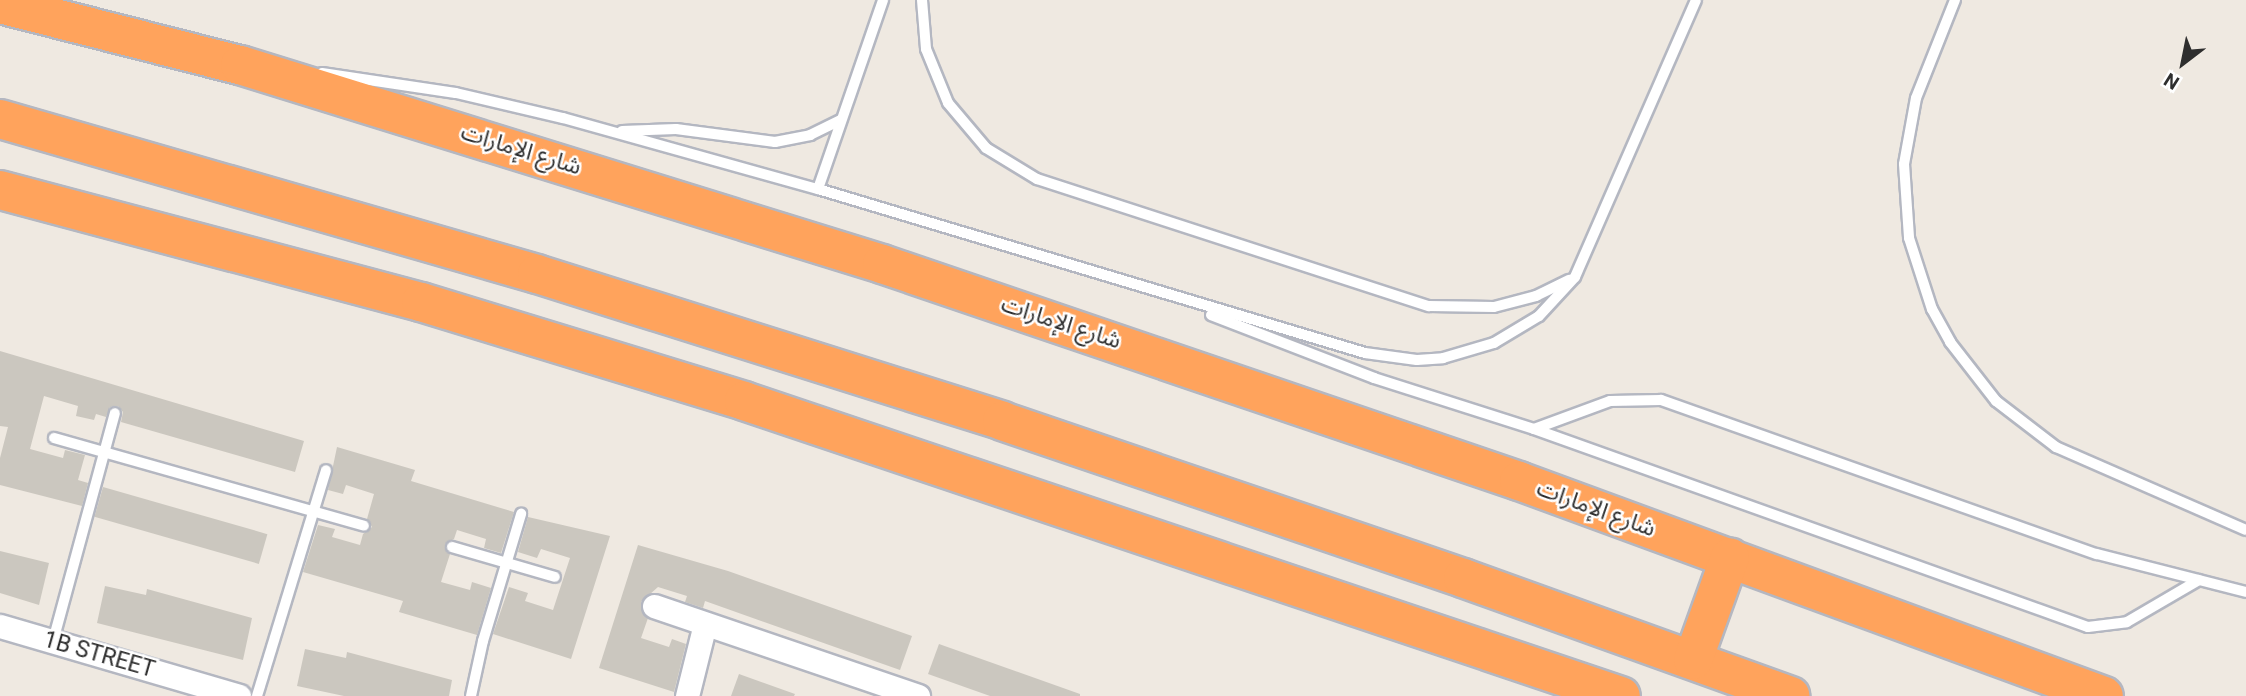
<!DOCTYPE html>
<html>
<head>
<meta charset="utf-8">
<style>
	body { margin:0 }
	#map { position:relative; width:2246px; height:696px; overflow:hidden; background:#efe9e1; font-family:Roboto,"Noto Sans Arabic",sans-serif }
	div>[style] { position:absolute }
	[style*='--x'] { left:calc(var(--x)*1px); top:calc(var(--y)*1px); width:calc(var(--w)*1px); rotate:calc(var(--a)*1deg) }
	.building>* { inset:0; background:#cbc7bf; transform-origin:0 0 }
	.roads { filter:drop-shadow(2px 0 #b4b7c1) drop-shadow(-2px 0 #b4b7c1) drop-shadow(0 2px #b4b7c1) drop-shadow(0 -2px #b4b7c1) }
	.service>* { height:10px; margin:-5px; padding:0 5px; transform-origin:5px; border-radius:5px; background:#fff }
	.minor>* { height:23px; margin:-11.5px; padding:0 11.5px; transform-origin:11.5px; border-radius:11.5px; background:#fff }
	.motorway>* { height:38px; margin:-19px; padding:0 19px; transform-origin:19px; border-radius:19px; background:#ffa35c }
	span { translate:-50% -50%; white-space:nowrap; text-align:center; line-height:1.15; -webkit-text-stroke:5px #fff; paint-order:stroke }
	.street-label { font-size:23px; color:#2e2e2e }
	.north { position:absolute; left:2148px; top:28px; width:70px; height:70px; -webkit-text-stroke:5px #fff; paint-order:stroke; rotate:212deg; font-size:19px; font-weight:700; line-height:28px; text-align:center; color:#2e2e2e }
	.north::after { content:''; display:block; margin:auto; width:24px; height:32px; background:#2e2e2e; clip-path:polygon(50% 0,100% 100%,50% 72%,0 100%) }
</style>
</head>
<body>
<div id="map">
	<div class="building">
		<div style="clip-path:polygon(0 351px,304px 441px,295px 472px,121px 422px,123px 412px,118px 406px,110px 407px,106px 417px,96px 414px,94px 420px,76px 416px,78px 406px,44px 396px,30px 449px,63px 458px,65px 450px,85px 455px,78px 480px,88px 483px,82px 506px,0 485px,0 458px,8px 427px,0 426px)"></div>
		<div style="clip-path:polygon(337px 447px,415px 470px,411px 481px,514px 512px,501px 553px,484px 548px,486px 539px,457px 530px,454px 539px,445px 544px,450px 554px,441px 582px,470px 590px,472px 582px,491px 588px,477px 635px,399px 612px,403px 601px,303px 572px,318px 525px,335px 529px,332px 537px,360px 545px,363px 534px,372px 527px,367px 519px,374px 494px,346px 485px,343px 494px,328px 490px)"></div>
		<div style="left:103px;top:487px;width:171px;height:31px;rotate:16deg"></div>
		<div style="clip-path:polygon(528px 517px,610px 536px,571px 659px,493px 634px,509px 587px,528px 593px,525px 601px,553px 610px,570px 558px,541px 549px,537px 558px,518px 552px)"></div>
		<div style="clip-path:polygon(638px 545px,728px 571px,912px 636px,900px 670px,705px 601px,703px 608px,685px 602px,687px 596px,658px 587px,641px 602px,648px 618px,641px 638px,669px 647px,672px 639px,686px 644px,674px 692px,599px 668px)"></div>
		<div style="clip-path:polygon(0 551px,49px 563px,39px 605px,0 593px)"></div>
		<div style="clip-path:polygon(105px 586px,146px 595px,147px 589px,252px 618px,243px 660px,97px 623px)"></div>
		<div style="clip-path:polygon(939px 644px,1080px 694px,1080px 696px,990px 696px,928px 674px)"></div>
		<div style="clip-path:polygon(305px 649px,346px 658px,347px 652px,452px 680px,449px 696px,344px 696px,297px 686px)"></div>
		<div style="clip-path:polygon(739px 674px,795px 694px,794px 696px,731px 696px)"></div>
	</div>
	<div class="roads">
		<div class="service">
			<div style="--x:922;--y:0;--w:49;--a:85.3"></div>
			<div style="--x:926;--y:49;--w:58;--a:67.8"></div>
			<div style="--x:948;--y:103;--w:59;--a:49.8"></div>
			<div style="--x:986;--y:148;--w:60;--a:31.3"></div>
			<div style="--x:1037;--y:179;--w:412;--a:18"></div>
			<div style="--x:1429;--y:306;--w:65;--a:0.9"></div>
			<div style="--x:1494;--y:307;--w:43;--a:-14.7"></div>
			<div style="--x:1536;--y:296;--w:37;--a:-26"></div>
			<div style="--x:1955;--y:0;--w:105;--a:111.7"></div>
			<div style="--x:1916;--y:98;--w:67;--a:100.3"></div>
			<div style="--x:1904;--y:164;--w:74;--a:86.1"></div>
			<div style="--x:1909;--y:238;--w:75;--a:72.1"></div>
			<div style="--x:1932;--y:309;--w:38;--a:61"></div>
			<div style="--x:1950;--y:342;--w:75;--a:52.1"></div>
			<div style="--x:1996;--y:401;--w:76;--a:37.5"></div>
			<div style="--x:2056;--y:447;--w:207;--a:23.6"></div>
			<div style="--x:322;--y:73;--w:135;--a:8.5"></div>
			<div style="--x:456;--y:93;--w:110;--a:13.2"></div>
			<div style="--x:563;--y:118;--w:265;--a:15.6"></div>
			<div style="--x:818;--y:189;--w:571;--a:16.69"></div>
			<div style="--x:1365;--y:353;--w:52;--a:7.7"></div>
			<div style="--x:1417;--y:360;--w:26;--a:-4"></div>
			<div style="--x:1443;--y:358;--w:53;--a:-16.4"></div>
			<div style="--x:1494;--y:343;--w:52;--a:-31"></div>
			<div style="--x:1539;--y:316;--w:53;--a:-47.3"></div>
			<div style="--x:1575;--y:277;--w:302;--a:-66.4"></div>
			<div style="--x:622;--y:131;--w:54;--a:-2.1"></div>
			<div style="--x:676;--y:129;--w:100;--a:7.5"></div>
			<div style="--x:775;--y:142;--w:36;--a:-11"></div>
			<div style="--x:810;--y:135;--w:34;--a:-26"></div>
			<div style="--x:818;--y:189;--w:200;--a:-71"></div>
			<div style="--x:1211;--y:315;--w:175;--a:21.1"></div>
			<div style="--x:1374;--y:378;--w:168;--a:17.7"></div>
			<div style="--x:1534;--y:429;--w:588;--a:19.67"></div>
			<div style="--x:2088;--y:627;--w:39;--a:-7"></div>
			<div style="--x:2127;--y:622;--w:83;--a:-30.3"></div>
			<div style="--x:1534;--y:429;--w:81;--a:-20.2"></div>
			<div style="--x:1610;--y:401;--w:51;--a:-1.1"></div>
			<div style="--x:1661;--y:400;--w:462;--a:19.5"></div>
			<div style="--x:2097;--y:554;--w:154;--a:14.3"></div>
			<div style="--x:54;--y:438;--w:322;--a:15.8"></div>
			<div style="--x:452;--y:547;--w:107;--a:16.2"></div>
			<div style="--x:53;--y:641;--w:236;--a:-74.8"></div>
			<div style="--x:257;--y:696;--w:236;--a:-73"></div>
			<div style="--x:471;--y:696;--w:56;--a:-77.7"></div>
			<div style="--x:483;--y:641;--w:133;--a:-73.3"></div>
		</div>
		<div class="minor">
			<div style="--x:654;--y:606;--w:279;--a:18.8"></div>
			<div style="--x:0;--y:626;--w:249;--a:16.3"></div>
			<div style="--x:687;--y:696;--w:74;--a:-76"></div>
		</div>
		<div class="motorway">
			<div style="--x:0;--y:4;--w:248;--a:14.3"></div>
			<div style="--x:240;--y:65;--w:672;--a:17.22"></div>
			<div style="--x:882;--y:264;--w:673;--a:18.81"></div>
			<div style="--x:1519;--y:481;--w:623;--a:20.18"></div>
			<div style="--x:0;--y:119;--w:559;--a:16.1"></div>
			<div style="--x:537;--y:274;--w:488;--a:17.5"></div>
			<div style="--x:1002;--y:421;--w:487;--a:18.8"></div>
			<div style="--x:1463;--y:578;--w:348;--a:19.8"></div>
			<div style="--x:0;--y:190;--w:436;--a:14.9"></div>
			<div style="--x:421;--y:302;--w:338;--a:17"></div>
			<div style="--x:744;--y:401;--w:925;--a:18.59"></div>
			<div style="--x:1693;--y:660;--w:109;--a:-70.2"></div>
		</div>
	</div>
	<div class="street-label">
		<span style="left:521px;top:150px;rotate:17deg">شارع الإمارات</span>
		<span style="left:1061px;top:323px;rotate:18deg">شارع الإمارات</span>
		<span style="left:1596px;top:509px;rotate:20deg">شارع الإمارات</span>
		<span style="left:99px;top:655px;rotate:16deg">1B STREET</span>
	</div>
	<div class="north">N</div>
</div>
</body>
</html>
